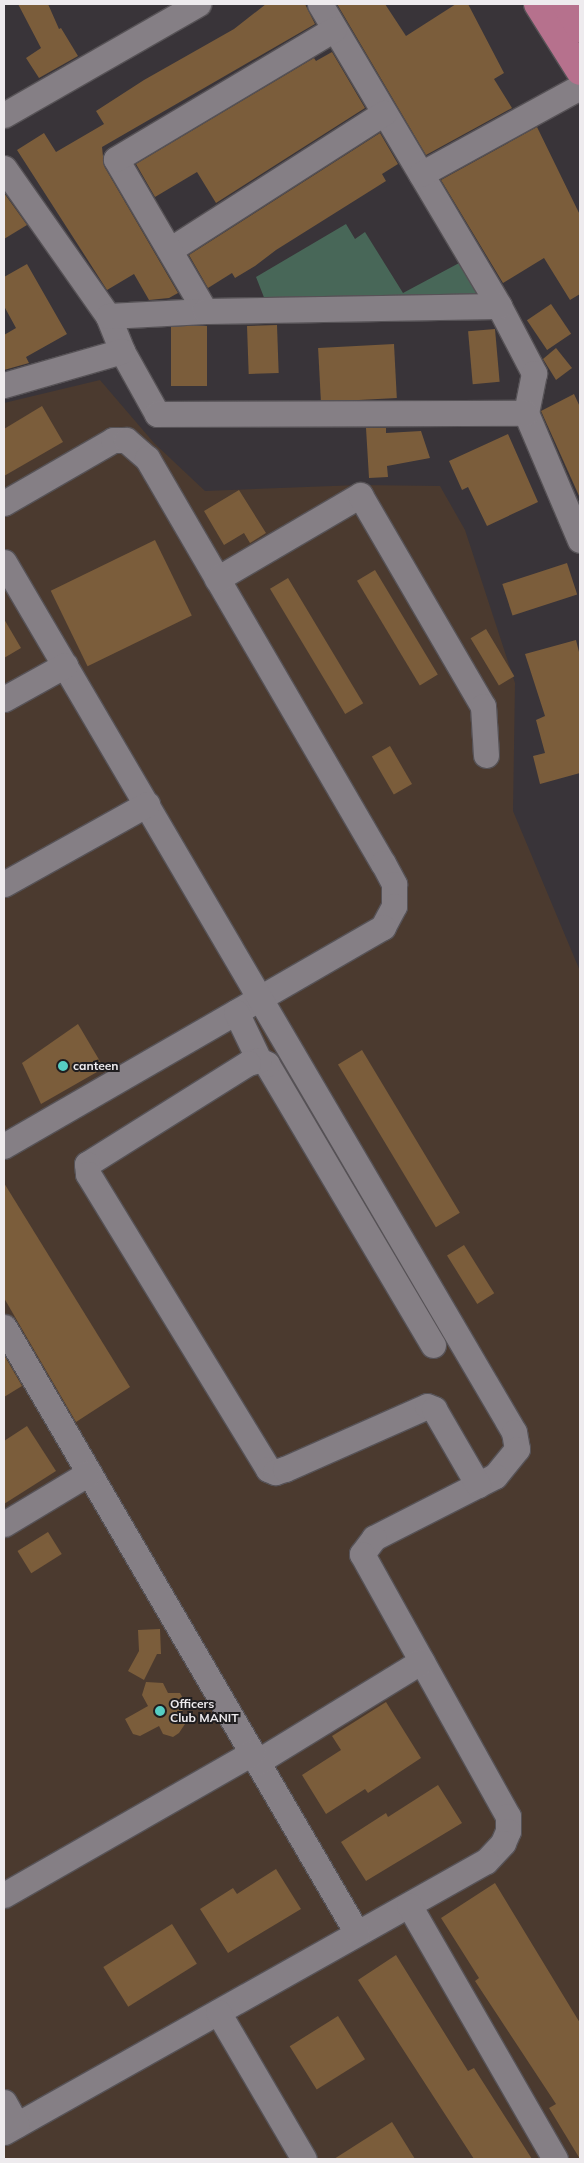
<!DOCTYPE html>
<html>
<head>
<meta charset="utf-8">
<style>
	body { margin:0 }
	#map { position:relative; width:584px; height:2163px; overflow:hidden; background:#393439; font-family:Mulish,sans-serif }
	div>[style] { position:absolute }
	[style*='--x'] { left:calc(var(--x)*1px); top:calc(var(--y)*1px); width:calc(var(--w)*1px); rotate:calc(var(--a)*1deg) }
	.education>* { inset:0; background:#4b3a2f }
	.green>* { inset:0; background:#486758 }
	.building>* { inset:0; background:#7b5d3b; transform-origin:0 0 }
	.roads { filter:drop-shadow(1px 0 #565256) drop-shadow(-1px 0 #565256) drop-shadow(0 1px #565256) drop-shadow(0 -1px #565256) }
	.minor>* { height:25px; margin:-12.5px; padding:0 12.5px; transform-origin:12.5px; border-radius:12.5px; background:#857f85 }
	.major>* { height:28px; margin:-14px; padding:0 14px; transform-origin:14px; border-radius:14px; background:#b6718d }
	.dots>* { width:14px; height:14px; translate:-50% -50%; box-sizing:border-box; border:2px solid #1f1d1f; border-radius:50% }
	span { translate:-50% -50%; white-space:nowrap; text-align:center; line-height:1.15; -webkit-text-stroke:4px #1f1d1f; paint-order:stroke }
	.poi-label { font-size:12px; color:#eeebee; font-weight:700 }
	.left { translate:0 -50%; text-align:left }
	.frame { position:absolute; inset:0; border:5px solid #eeebee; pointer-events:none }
</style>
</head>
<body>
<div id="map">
	<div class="education">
		<div style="clip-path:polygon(100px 380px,154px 443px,205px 491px,359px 485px,440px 486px,465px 530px,515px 683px,513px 811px,580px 971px,580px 2159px,4px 2159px,4px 403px)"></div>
	</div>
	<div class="green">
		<div style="clip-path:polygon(346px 224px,355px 239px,365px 232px,403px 293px,461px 262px,487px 301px,265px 300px,256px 277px)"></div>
	</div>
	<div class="building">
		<div style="clip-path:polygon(18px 4px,48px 4px,59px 29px,61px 28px,78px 56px,39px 78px,26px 58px,41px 48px)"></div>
		<div style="clip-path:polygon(266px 4px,305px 4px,315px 24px,102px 147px,104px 166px,178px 293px,169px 298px,149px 300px,134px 274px,107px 290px,17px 150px,44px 133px,56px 152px,104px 124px,96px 111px,144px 80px,234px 29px)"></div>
		<div style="clip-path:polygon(337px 4px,385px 4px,406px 36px,456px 4px,468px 4px,504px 73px,494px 79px,512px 108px,426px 155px)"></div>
		<div style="clip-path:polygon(332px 52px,365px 108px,216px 203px,197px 172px,155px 197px,136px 164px,314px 58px,316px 61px)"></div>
		<div style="clip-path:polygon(537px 127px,580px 215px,580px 294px,570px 300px,544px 258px,503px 283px,441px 180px)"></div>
		<div style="clip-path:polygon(380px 133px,398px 164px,382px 174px,386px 181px,276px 250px,255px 266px,235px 278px,232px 273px,208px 288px,189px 255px)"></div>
		<div style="clip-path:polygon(4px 193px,27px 225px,4px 239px)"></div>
		<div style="clip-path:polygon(27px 264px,67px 334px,26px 357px,29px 363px,4px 370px,4px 335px,16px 328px,4px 306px,4px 277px)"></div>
		<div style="left:551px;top:304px;width:36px;height:29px;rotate:56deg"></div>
		<div style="left:277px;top:325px;width:48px;height:30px;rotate:88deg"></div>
		<div style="left:207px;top:326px;width:60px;height:36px;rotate:90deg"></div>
		<div style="left:495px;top:329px;width:53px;height:27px;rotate:85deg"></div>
		<div style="left:394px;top:344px;width:54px;height:76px;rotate:87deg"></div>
		<div style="clip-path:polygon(556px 348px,572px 368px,556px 380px,543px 359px)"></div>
		<div style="clip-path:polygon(574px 394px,580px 407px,580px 498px,541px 411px)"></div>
		<div style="clip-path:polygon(42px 406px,63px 442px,4px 476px,4px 429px)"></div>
		<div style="clip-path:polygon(366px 428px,386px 428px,386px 433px,421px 431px,430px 458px,387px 466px,388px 477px,369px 478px)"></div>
		<div style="clip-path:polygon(508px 434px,538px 502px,487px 526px,468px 487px,462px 490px,449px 461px)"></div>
		<div style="clip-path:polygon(239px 490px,266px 533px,250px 543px,244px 533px,224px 545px,204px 511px)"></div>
		<div style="left:155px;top:540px;width:84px;height:116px;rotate:64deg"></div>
		<div style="left:567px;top:563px;width:33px;height:68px;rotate:72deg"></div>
		<div style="left:375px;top:570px;width:122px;height:21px;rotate:59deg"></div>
		<div style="left:288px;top:578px;width:146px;height:21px;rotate:59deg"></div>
		<div style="clip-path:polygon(4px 619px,21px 648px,4px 658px)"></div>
		<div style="left:486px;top:629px;width:55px;height:18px;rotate:59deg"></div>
		<div style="clip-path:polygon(576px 640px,580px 656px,580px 773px,540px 784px,533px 756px,545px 753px,536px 720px,545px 716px,525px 654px)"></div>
		<div style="left:390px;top:746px;width:44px;height:21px;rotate:60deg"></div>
		<div style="clip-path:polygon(78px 1024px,104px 1068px,41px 1104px,22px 1063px)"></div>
		<div style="left:362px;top:1050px;width:190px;height:28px;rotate:59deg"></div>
		<div style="clip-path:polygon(4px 1183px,130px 1387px,76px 1422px,4px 1298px)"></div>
		<div style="left:464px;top:1245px;width:57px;height:20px;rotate:58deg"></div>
		<div style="clip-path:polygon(4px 1355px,22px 1386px,4px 1397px)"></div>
		<div style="clip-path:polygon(27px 1426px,56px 1471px,4px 1504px,4px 1441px)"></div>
		<div style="left:48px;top:1532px;width:26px;height:36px;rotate:58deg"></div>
		<div style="clip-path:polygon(160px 1629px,161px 1654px,157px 1654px,144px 1680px,128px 1671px,139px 1651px,138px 1630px)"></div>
		<div style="clip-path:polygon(146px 1682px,163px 1683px,168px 1693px,180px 1693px,186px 1704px,180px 1715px,185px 1724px,179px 1733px,173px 1737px,163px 1734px,159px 1726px,140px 1736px,133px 1734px,125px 1719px,148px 1706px,142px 1695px)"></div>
		<div style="clip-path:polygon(386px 1702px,421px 1758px,368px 1793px,365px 1789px,326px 1814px,302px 1775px,341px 1750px,332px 1736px)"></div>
		<div style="clip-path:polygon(438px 1785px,462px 1823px,366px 1881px,341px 1842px,386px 1813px,388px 1817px)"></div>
		<div style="clip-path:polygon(276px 1869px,301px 1909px,228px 1953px,200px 1909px,233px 1888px,237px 1894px)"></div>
		<div style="clip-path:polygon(495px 1883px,580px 2023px,580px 2159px,549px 2108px,556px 2104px,475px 1981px,479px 1978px,441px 1918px)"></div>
		<div style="left:172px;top:1924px;width:47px;height:81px;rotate:58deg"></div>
		<div style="clip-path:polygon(396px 1955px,468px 2071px,474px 2068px,532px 2159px,474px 2159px,358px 1980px)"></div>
		<div style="left:338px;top:2016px;width:51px;height:57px;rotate:58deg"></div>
		<div style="clip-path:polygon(392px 2122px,415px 2159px,334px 2159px)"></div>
	</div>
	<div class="roads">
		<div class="minor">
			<div style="--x:320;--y:4;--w:351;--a:59.3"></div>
			<div style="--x:499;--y:306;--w:76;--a:62.4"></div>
			<div style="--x:534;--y:373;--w:41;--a:101.3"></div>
			<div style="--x:526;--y:413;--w:138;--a:67"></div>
			<div style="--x:4;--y:115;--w:224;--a:-29.8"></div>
			<div style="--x:4;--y:168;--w:181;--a:54.9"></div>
			<div style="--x:108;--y:316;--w:38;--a:68"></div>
			<div style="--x:122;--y:351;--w:72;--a:60.9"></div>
			<div style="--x:157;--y:414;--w:369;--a:-0.2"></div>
			<div style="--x:421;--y:174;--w:181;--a:-28.7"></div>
			<div style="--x:171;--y:249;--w:253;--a:-32.6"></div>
			<div style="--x:205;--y:311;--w:176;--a:-120.4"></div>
			<div style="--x:116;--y:159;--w:254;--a:-30.8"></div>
			<div style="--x:108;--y:316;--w:97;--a:-3"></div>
			<div style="--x:205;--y:311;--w:294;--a:-1"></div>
			<div style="--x:4;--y:385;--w:123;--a:-16.1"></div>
			<div style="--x:4;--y:503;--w:126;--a:-30"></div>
			<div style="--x:113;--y:440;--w:13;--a:0"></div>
			<div style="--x:126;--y:440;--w:28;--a:41"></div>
			<div style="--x:147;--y:458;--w:469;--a:59.8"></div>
			<div style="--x:383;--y:863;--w:24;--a:62"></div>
			<div style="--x:394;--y:884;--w:22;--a:90"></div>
			<div style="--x:394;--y:906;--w:24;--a:118"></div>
			<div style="--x:383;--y:927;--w:438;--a:150"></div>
			<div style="--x:4;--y:562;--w:1008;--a:59.62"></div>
			<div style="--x:514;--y:1432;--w:17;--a:80"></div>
			<div style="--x:517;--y:1449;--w:35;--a:129"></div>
			<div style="--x:495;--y:1476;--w:136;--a:152.9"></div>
			<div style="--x:374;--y:1538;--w:20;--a:127"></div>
			<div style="--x:362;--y:1554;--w:300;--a:60.9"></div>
			<div style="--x:508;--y:1816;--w:15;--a:90"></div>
			<div style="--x:508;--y:1831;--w:13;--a:113"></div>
			<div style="--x:503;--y:1843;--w:25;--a:133"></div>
			<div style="--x:486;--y:1861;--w:553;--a:150.65"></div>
			<div style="--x:217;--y:579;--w:166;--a:-30.4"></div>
			<div style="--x:360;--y:495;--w:244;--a:59.8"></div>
			<div style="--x:483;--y:706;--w:49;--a:86.5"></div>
			<div style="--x:4;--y:699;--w:70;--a:-29.1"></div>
			<div style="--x:4;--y:884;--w:164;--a:-29.2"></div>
			<div style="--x:236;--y:1012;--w:53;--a:64.4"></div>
			<div style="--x:4;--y:1327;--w:701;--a:59.78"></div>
			<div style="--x:433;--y:1345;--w:326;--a:-120.6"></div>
			<div style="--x:267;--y:1064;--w:9;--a:-153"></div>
			<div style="--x:259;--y:1060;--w:11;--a:165"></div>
			<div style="--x:248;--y:1063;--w:190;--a:147.9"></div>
			<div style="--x:87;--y:1164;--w:10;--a:84"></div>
			<div style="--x:88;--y:1174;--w:346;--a:58.6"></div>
			<div style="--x:268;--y:1469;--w:8;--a:23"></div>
			<div style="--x:275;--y:1472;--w:10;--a:-17"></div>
			<div style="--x:285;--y:1469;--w:155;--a:-23.9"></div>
			<div style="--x:427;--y:1406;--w:8;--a:23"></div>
			<div style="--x:434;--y:1409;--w:88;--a:59.9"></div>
			<div style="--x:4;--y:1524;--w:99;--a:-31"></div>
			<div style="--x:257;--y:1762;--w:193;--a:-31.5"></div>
			<div style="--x:4;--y:1895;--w:286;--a:-29.8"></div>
			<div style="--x:409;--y:1905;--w:293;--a:60.1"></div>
			<div style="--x:218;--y:2012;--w:170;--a:59.7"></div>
			<div style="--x:4;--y:2102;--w:26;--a:61"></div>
		</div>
		<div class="major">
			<div style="--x:538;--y:4;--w:79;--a:57.9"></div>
			<div style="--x:566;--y:4;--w:28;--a:60"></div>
		</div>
	</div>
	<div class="dots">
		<div style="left:63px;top:1066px;background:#56cec4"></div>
		<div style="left:160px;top:1711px;background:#56cec4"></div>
	</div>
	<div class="poi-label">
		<span class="left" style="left:73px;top:1066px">canteen</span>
		<span class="left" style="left:170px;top:1711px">Officers<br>Club MANIT</span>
	</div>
	<div class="frame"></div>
</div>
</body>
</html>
